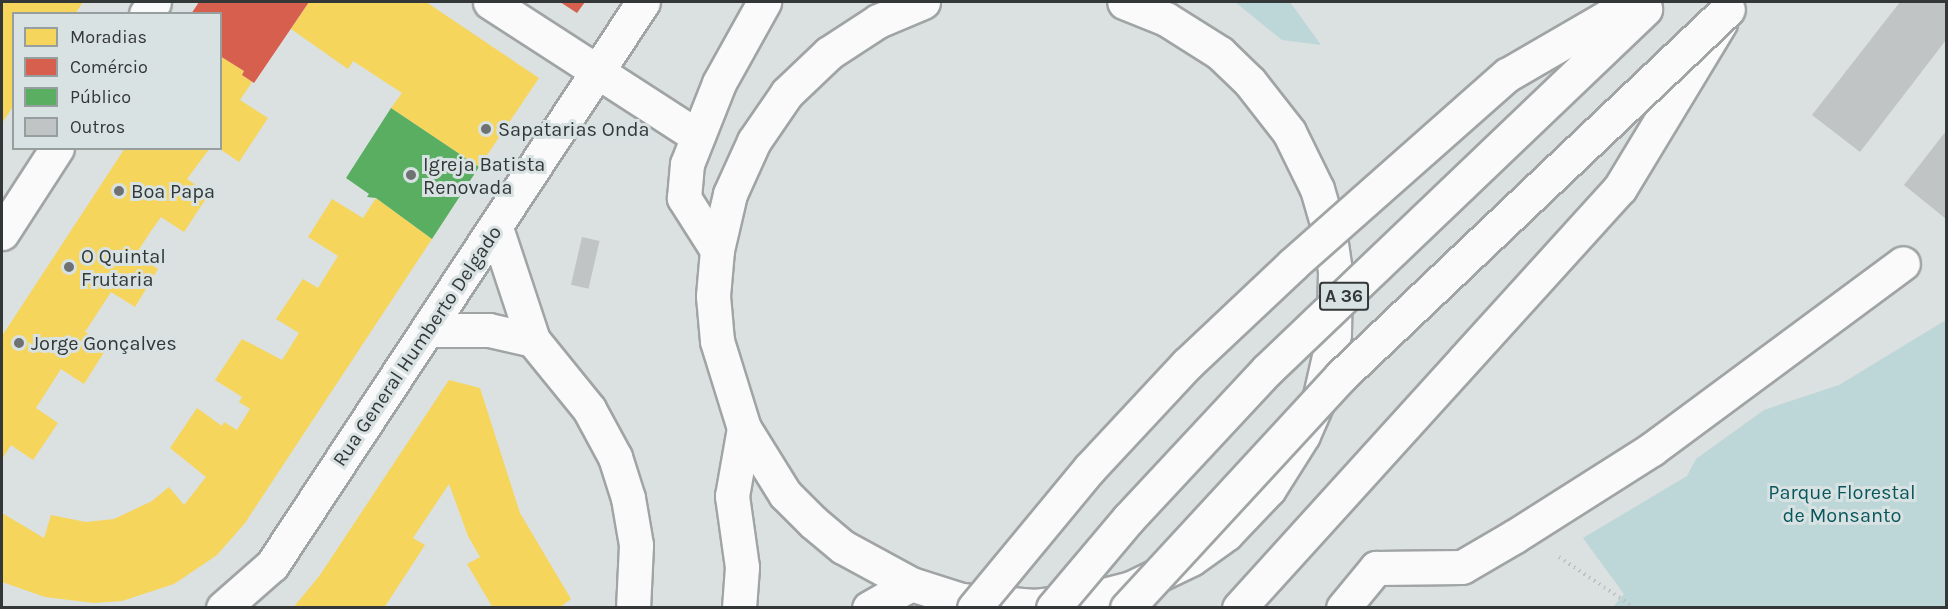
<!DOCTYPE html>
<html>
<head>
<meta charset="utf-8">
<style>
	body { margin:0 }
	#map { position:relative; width:1948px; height:609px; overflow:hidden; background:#dbe0e0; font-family:Karla,sans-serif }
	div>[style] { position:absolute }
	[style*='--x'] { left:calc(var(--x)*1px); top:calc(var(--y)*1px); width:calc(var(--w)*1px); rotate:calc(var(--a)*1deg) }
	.green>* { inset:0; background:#bdd6d8 }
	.homes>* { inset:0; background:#f6d55c }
	.shops>* { inset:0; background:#d6604d }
	.public>* { inset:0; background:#5aae61 }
	.building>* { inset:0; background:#c0c4c4; transform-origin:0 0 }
	.path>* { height:4px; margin-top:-2px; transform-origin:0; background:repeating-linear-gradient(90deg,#bdc0c0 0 1.5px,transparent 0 6px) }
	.roads { filter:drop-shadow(2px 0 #a0a4a4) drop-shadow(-2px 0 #a0a4a4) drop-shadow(0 2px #a0a4a4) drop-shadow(0 -2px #a0a4a4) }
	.street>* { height:33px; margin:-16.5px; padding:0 16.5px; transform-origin:16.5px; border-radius:16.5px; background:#fafafa }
	.secondary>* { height:33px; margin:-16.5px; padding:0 16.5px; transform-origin:16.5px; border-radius:16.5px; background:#fafafa }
	.highway>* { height:33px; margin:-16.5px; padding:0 16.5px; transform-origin:16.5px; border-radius:16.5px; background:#fafafa }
	.bridges { filter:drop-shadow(2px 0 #a0a4a4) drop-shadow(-2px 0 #a0a4a4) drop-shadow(0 2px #a0a4a4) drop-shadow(0 -2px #a0a4a4) }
	.highway-bridge>* { height:33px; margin:-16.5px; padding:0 16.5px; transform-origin:16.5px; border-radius:16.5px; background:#fafafa }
	.dots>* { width:16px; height:16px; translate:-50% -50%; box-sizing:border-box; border:3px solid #d9e2e2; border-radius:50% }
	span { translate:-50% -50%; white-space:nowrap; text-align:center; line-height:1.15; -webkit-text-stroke:6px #d9e2e2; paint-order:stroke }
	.shield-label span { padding:2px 4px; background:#d9e2e2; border:2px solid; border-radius:4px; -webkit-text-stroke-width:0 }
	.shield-label { font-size:18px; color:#333737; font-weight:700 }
	.poi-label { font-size:20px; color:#333737 }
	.left { translate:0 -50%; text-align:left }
	.street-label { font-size:20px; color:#333737 }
	.park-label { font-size:20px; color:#08575c }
	.frame { position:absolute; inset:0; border:3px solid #333737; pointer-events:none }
	.legend { position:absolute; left:12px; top:12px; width:210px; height:138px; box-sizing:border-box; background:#d9e2e2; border:2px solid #979e9e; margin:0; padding:8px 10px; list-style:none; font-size:18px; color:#333737 }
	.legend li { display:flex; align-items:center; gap:12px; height:30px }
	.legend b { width:30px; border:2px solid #979e9e }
</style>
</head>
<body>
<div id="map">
	<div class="green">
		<div style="clip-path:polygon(1235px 2px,1290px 2px,1321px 45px,1282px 40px)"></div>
		<div style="clip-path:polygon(1946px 320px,1946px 607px,1613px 607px,1624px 594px,1583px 538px,1687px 476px,1696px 459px,1764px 410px,1839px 385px)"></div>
	</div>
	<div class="homes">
		<div style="clip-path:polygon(2px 2px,83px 2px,75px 14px,14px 14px,14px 105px,2px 123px)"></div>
		<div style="clip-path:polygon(309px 2px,426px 2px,539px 78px,479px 167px,391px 108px,402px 93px,353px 61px,348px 69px,291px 29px)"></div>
		<div style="clip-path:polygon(220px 56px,244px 71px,242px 75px,252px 82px,240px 100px,268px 118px,239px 162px,220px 149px)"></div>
		<div style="clip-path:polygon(125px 148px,210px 148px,187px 179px,209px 194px,184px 232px,161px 217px,149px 234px,136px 254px,158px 269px,135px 307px,111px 292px,85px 332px,108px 346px,84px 384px,61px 369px,36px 408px,58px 423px,33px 460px,11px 445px,2px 459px,2px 336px)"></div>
		<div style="clip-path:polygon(376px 198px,432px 239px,245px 523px,217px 555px,174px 584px,122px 601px,94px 603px,45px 597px,2px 582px,2px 513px,44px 538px,51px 515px,86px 522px,114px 519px,152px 501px,169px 487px,184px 505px,206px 477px,170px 448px,197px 408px,222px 426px,224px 422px,237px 430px,250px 409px,239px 402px,242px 397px,215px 380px,242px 339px,282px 360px,299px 333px,276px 319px,303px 279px,318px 288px,338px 256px,308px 237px,332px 199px,363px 218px)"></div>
		<div style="clip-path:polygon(449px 380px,480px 388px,520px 513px,571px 599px,559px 608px,493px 608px,467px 564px,480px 557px,468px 536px,449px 484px,413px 538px,425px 545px,384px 608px,293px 608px,320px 575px)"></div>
	</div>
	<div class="shops">
		<div style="clip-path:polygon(199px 2px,309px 2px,254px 83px,242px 75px,244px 71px,220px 56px,220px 14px,191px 14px)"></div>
		<div style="clip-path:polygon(560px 2px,585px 2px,577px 13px)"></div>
	</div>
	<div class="public">
		<div style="clip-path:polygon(391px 108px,479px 167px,432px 239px,376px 198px,367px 197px,369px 194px,346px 178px)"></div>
	</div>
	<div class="building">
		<div style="clip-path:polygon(1900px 2px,1946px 2px,1946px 40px,1860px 152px,1812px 115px)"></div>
		<div style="clip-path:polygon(1946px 131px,1946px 219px,1904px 185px)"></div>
		<div style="left:582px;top:237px;width:18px;height:49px;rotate:13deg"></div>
	</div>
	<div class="path">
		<div style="--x:1559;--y:557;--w:92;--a:33.9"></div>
	</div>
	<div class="roads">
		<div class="street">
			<div style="--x:490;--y:2;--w:247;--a:32.9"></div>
			<div style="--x:146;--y:14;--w:14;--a:-56"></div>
			<div style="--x:496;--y:228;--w:118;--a:71.7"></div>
			<div style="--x:533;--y:340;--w:89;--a:50.9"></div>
			<div style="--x:589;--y:409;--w:55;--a:61.6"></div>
			<div style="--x:615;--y:457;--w:43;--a:72.4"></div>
			<div style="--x:628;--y:498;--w:48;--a:80.3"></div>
			<div style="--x:636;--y:545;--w:63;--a:92.7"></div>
			<div style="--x:2;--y:233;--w:101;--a:-57.1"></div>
			<div style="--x:429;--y:330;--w:60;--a:0"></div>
			<div style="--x:489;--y:330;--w:45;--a:12.8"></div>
			<div style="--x:223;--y:608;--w:65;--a:-41.3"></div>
			<div style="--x:272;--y:565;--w:674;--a:-56.62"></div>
			<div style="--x:1343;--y:608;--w:52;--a:-50.5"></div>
			<div style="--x:1376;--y:568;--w:86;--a:-0.7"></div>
			<div style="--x:1462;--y:567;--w:61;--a:-30.3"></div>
			<div style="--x:1515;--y:536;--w:162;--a:-32.4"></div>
			<div style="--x:1652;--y:449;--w:312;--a:-36.5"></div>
		</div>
		<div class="secondary">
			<div style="--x:923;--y:2;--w:49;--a:157.1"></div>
			<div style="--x:878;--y:21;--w:59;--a:146.9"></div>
			<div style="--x:829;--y:53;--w:58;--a:136.4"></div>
			<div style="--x:787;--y:93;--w:58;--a:124.5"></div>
			<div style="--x:754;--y:141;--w:58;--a:114.4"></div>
			<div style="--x:730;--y:194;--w:57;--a:103.1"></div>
			<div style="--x:717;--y:250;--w:46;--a:95"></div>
			<div style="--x:713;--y:296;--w:45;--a:84.9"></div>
			<div style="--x:717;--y:341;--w:91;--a:72.8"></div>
			<div style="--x:744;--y:428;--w:78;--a:58.2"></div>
			<div style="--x:785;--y:494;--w:40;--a:45"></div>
			<div style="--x:813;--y:522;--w:39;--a:40"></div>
			<div style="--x:843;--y:547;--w:77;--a:28.6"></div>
			<div style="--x:911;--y:584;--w:52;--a:17.7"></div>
			<div style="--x:961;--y:600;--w:74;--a:4.6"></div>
			<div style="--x:1035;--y:606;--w:49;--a:-7"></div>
			<div style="--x:1084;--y:600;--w:49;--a:-14.3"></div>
			<div style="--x:1131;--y:588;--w:67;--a:-25.8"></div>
			<div style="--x:1191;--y:559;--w:43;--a:-35.5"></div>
			<div style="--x:1226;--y:534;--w:62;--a:-46.3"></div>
			<div style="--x:1269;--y:489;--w:64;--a:-57.8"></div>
			<div style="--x:1303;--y:435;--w:43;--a:-66.4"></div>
			<div style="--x:1320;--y:396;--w:64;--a:-77.3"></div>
			<div style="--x:1334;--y:334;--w:63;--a:-89.1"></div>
			<div style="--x:1335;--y:271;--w:41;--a:-98.3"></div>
			<div style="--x:1329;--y:230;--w:43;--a:-106.3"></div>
			<div style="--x:1317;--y:189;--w:64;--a:-116.2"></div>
			<div style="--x:1289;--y:132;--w:63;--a:-128"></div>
			<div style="--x:1250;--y:82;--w:42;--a:-136"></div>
			<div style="--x:1220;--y:53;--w:64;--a:-147.8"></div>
			<div style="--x:1166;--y:19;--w:45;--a:-158"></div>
			<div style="--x:717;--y:250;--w:62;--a:-122.4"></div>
			<div style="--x:684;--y:198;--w:34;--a:-85"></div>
			<div style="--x:687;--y:164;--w:87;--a:-68.4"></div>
			<div style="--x:719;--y:83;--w:93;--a:-60.9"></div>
			<div style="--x:739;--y:608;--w:41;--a:-85.8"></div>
			<div style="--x:742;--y:567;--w:72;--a:-98"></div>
			<div style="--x:732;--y:496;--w:69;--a:-80"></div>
			<div style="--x:869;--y:608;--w:48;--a:-29.7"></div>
		</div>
		<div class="highway">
			<div style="--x:1239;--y:608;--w:567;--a:-47.79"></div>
			<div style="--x:1620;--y:188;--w:193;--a:-58.8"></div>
		</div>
	</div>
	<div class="bridges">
		<div class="highway-bridge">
			<div style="--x:974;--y:608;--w:182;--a:-50.4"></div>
			<div style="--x:1090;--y:468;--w:142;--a:-47"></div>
			<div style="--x:1187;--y:364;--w:146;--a:-43.3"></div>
			<div style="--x:1293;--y:264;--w:286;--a:-41.5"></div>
			<div style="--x:1507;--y:75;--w:146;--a:-30.1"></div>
			<div style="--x:1053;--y:608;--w:116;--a:-49.9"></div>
			<div style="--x:1128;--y:519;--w:204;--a:-47"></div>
			<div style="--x:1267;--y:370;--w:523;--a:-43.68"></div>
			<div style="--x:1127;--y:608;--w:316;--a:-47.3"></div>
			<div style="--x:1341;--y:376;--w:533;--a:-43.48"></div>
		</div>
	</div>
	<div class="dots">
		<div style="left:486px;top:129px;background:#6e7272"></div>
		<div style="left:411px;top:175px;background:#6e7272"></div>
		<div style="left:119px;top:191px;background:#6e7272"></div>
		<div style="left:69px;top:267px;background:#6e7272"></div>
		<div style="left:19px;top:343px;background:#6e7272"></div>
	</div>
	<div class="shield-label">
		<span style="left:1344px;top:296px">A 36</span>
	</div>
	<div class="poi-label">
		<span class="left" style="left:498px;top:129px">Sapatarias Onda</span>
		<span class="left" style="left:423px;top:176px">Igreja Batista<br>Renovada</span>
		<span class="left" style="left:131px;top:191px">Boa Papa</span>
		<span class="left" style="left:81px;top:268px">O Quintal<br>Frutaria</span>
		<span class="left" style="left:31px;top:343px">Jorge Gonçalves</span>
	</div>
	<div class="street-label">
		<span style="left:417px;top:346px;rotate:-56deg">Rua General Humberto Delgado</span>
	</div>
	<div class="park-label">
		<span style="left:1842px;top:504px">Parque Florestal<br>de Monsanto</span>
	</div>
	<div class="frame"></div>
	<ul class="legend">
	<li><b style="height:16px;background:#f6d55c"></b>Moradias</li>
	<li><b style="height:16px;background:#d6604d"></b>Comércio</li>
	<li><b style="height:16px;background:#5aae61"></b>Público</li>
	<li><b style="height:16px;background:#c0c4c4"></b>Outros</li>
	</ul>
</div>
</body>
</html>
